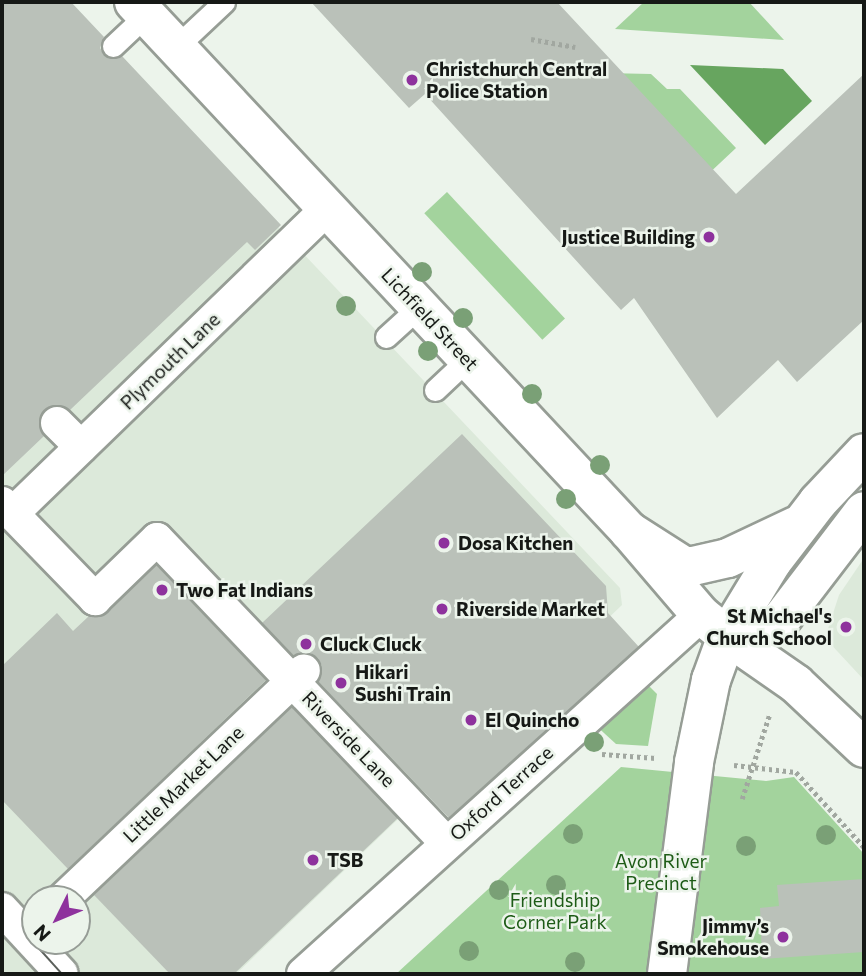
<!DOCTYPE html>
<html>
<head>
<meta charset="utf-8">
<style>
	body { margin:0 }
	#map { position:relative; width:866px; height:976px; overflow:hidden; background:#ecf4eb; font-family:Commissioner,sans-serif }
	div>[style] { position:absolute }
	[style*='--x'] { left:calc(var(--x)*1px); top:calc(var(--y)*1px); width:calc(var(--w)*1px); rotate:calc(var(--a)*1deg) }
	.built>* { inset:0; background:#dce9da }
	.green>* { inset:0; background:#a3d39d; transform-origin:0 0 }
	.water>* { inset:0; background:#67a55f }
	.building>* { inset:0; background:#bac1b9 }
	.path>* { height:4.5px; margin-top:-2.25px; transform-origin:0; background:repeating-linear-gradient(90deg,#a1a7a0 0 3.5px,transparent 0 7px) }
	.roads { filter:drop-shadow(2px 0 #969d95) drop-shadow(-2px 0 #969d95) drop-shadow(0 2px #969d95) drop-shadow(0 -2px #969d95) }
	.service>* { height:21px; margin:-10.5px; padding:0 10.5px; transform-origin:10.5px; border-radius:10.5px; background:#fff }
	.pedestrian>* { height:32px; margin:-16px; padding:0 16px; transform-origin:16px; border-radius:16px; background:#fff }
	.minor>* { height:38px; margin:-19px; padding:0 19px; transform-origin:19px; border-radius:19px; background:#fff }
	.tertiary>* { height:38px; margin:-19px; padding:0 19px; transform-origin:19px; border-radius:19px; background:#fff }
	.secondary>* { height:38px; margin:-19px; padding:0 19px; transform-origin:19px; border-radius:19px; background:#fff }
	.tram>* { height:2px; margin:-1px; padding:0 1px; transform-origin:1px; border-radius:1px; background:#5a5f5a }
	.trees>* { width:20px; height:20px; margin:-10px; border-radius:50%; background:#7aa076 }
	.dots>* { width:19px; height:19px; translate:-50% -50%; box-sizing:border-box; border:4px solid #ecf4eb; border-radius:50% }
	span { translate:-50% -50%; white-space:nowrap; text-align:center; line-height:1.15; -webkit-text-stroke:5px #ecf4eb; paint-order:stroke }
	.poi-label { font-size:19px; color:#161916; font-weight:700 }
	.left { translate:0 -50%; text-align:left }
	.right { translate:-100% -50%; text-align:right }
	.street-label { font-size:19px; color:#161916 }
	.park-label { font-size:19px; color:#1d5b16 }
	.frame { position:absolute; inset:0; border:4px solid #161916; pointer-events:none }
	.north { position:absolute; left:21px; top:885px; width:70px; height:70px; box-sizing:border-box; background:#ecf4eb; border:2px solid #969c96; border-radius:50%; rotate:227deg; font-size:19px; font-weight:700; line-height:28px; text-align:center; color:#161916 }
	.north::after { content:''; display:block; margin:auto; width:24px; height:32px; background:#8e329d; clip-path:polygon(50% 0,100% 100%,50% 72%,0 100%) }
</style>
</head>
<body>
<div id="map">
	<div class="built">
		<div style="clip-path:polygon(evenodd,2px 2px,65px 2px,620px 588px,622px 605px,236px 974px,2px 974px,2px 2px,35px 899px,77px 899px,77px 941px,35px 941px,35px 899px)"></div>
		<div style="clip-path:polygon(864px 558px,864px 680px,825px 638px,839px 595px)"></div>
	</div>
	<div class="green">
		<div style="clip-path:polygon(644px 2px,749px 2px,784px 40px,615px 29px)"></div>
		<div style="clip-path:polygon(605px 73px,651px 74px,667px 89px,680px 89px,736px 148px,704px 178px)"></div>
		<div style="left:447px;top:192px;width:173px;height:31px;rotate:47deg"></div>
		<div style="clip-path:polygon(641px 678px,657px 694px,648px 746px,616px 744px,592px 722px)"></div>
		<div style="clip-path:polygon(621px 767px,766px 781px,794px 777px,864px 854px,864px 974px,396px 974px)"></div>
	</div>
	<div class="water">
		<div style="clip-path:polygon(690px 65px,783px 69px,812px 101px,765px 145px)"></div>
	</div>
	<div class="building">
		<div style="clip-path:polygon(2px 2px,71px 2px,104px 37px,100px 48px,104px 55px,122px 56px,281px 225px,255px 250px,247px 242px,70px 410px,61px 405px,45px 410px,39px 419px,44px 436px,2px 476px)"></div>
		<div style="clip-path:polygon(311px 2px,557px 2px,736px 194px,864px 74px,864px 320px,797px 382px,778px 360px,717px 418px,634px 298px,621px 310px,425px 94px,409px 108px)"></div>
		<div style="clip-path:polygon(462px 434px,606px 586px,608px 613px,639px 647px,449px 818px,318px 681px,322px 666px,318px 658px,309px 652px,293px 655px,262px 623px)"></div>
		<div style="clip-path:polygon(156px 565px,266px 680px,68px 869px,2px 800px,2px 666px,57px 613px,73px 631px,89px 616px,108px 612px)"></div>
		<div style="clip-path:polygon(292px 707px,398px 818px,234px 974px,170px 974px,94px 895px)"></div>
		<div style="clip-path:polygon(864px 879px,864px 952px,762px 959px,760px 908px,779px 906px,777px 885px)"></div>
	</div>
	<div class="path">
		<div style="--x:531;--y:39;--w:45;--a:10.3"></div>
		<div style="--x:602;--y:754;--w:54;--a:4.2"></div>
		<div style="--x:734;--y:765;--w:62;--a:6.4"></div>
		<div style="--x:796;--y:772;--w:101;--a:47.8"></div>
		<div style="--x:742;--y:799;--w:90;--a:-72"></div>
	</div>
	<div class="roads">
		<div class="service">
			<div style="--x:113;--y:46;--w:45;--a:-43.2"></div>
			<div style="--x:176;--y:47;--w:66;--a:-43.2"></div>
			<div style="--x:386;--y:337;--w:45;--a:-42.3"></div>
			<div style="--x:435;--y:390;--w:45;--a:-43.2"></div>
		</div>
		<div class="pedestrian">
			<div style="--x:57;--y:423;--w:34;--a:45"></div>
			<div style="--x:2;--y:503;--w:134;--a:45.9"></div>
			<div style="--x:95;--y:599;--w:86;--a:-44.1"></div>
			<div style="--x:157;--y:539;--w:419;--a:46.4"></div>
			<div style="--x:12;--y:514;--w:438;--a:-44.1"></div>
			<div style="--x:63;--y:899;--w:332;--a:-43.5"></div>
			<div style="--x:2;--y:909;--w:88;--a:47.3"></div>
			<div style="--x:303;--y:974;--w:536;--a:-42.05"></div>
		</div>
		<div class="minor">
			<div style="--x:727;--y:636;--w:27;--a:6"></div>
			<div style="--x:754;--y:639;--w:32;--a:-35"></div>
			<div style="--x:780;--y:621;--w:138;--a:-52.6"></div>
			<div style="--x:727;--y:636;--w:84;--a:34.8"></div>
			<div style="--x:796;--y:684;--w:93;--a:43.3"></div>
		</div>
		<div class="tertiary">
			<div style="--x:134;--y:2;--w:724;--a:46.9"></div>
			<div style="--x:629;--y:531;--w:111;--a:49.4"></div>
			<div style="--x:701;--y:615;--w:33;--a:39"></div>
		</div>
		<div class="secondary">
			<div style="--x:629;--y:531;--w:65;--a:32.5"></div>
			<div style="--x:684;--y:566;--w:9;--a:0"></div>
			<div style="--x:693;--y:566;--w:36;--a:-13"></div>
			<div style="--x:728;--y:558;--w:75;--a:-25.2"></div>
			<div style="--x:667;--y:974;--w:214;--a:-82.7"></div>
			<div style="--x:694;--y:762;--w:84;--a:-78.3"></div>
			<div style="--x:711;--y:680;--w:47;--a:-70"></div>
			<div style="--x:727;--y:636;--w:87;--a:-58.7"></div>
			<div style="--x:772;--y:562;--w:76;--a:-52.5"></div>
			<div style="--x:818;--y:502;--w:67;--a:-46.8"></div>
		</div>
	</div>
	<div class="tram">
		<div style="--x:26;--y:934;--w:54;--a:48"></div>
	</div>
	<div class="trees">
		<div style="left:422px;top:272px"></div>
		<div style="left:346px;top:306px"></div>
		<div style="left:463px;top:318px"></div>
		<div style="left:428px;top:351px"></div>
		<div style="left:532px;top:394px"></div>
		<div style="left:600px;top:465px"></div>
		<div style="left:566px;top:499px"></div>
		<div style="left:594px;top:742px"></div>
		<div style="left:573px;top:834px"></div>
		<div style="left:826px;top:835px"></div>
		<div style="left:746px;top:846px"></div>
		<div style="left:556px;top:885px"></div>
		<div style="left:499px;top:890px"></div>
		<div style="left:469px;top:951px"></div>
		<div style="left:575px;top:962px"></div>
	</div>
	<div class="dots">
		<div style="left:412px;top:80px;background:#8e329d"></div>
		<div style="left:709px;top:237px;background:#8e329d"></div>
		<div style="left:444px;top:543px;background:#8e329d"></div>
		<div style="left:162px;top:590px;background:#8e329d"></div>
		<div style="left:442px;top:609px;background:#8e329d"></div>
		<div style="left:846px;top:627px;background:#8e329d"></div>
		<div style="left:306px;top:644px;background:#8e329d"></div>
		<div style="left:341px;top:683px;background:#8e329d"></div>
		<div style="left:471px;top:720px;background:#8e329d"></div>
		<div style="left:313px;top:860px;background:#8e329d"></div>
		<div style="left:783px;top:937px;background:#8e329d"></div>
	</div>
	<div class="poi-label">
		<span class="left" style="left:426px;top:80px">Christchurch Central<br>Police Station</span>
		<span class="right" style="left:695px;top:237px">Justice Building</span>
		<span class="left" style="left:458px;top:543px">Dosa Kitchen</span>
		<span class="left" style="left:176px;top:590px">Two Fat Indians</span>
		<span class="left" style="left:456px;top:609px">Riverside Market</span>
		<span class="right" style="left:832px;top:627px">St Michael's<br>Church School</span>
		<span class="left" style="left:320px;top:644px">Cluck Cluck</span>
		<span class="left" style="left:355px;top:683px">Hikari<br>Sushi Train</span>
		<span class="left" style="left:485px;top:720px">El Quincho</span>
		<span class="left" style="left:327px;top:860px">TSB</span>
		<span class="right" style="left:769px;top:937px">Jimmy’s<br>Smokehouse</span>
	</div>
	<div class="street-label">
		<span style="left:430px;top:319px;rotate:47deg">Lichfield Street</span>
		<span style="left:170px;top:361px;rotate:-44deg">Plymouth Lane</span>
		<span style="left:349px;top:739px;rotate:46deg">Riverside Lane</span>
		<span style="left:183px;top:784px;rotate:-44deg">Little Market Lane</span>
		<span style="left:501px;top:793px;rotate:-42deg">Oxford Terrace</span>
	</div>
	<div class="park-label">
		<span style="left:661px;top:872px">Avon River<br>Precinct</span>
		<span style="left:555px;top:911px">Friendship<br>Corner Park</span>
	</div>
	<div class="frame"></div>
	<div class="north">N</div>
</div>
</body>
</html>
